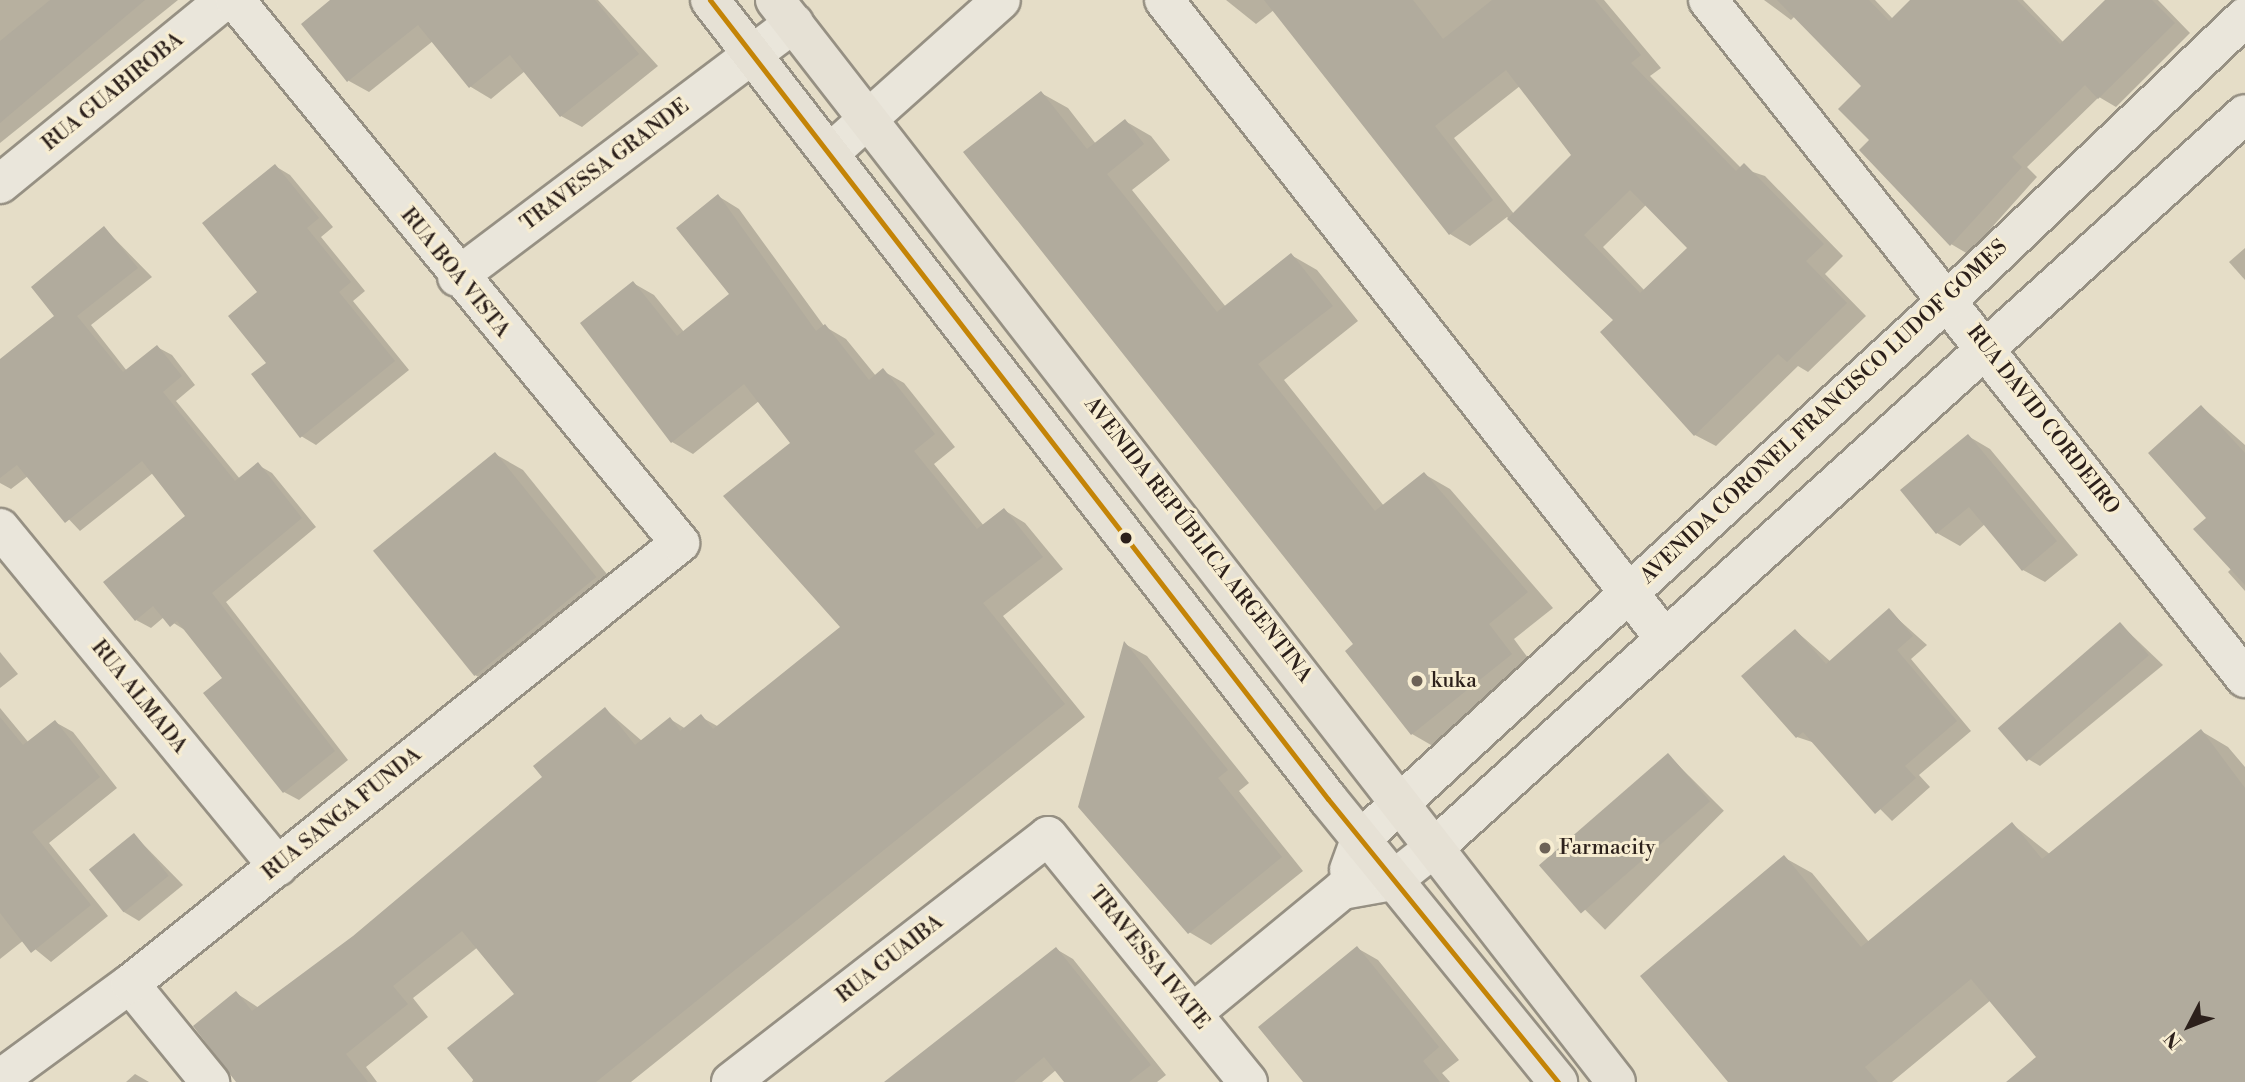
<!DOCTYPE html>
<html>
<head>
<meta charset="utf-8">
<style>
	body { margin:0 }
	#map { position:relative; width:2245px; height:1082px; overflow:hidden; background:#e5ddc7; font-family:"Libre Bodoni",serif }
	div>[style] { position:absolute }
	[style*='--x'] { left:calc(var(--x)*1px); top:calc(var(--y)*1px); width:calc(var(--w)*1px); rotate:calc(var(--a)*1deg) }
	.shadow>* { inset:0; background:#0003; transform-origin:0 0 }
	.building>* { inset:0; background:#b1ab9d; transform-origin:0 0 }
	.roads { filter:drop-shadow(2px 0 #969083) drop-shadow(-2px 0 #969083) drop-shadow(0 2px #969083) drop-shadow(0 -2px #969083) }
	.minor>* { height:38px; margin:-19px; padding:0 19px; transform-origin:19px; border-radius:19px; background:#eae6db }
	.major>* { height:38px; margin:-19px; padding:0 19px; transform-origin:19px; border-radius:19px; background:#e6e1d5 }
	.bus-1>* { height:5px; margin:-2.5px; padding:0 2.5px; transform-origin:2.5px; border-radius:2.5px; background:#c48407 }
	.dots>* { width:19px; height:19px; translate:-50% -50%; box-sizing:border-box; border:4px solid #f7edd2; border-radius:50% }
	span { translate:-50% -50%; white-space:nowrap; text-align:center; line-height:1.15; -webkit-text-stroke:6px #f7edd2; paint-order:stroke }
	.street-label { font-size:21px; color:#2c201b }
	.poi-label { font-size:21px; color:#2c201b }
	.left { translate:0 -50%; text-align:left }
	.north { position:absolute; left:2154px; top:991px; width:70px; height:70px; -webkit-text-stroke:5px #f7edd2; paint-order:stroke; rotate:228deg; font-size:19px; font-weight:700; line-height:28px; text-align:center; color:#2c201b }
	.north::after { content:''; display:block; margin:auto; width:24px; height:32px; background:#2c201b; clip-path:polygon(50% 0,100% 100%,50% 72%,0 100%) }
</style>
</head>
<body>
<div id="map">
	<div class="shadow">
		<div style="clip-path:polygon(0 0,178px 0,0 143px)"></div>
		<div style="clip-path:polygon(333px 0,598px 0,658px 66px,582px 127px,561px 116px,525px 71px,491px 99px,471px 87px,433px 41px,369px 92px,349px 81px)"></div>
		<div style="clip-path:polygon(evenodd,1226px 0,1604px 0,1661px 68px,1650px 76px,1741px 168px,1765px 176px,1843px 256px,1825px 274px,1866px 316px,1808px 372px,1798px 366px,1716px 446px,1695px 435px,1616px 320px,1507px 217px,1470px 246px,1450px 234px,1274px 10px,1256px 24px,1226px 0,1520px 86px,1574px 155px,1514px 214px,1454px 138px,1520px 86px,1226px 0,1647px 204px,1689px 248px,1645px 291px,1603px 247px,1647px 204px)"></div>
		<div style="clip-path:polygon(1764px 0,1875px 0,1893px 19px,1913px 0,2023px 0,2064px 43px,2107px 0,2158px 0,2190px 33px,2116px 107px,2099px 97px,2027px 167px,2037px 177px,1968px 254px,1951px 244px,1872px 140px,1863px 86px,1795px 16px,1791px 20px)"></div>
		<div style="clip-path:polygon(1041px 93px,1068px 108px,1096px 144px,1125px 121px,1151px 136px,1170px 160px,1132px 190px,1226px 307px,1291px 255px,1317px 270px,1358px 321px,1284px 380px,1384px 506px,1424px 474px,1450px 489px,1553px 608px,1514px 639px,1537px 670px,1438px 749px,1412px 734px,1356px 644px)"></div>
		<div style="clip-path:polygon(275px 166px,290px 175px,333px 227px,321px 237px,365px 291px,353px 301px,409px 370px,316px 445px,301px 436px,268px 363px,260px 292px)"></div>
		<div style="clip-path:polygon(718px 196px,739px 209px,824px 326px,846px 339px,876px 376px,883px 371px,904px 383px,955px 447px,934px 464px,984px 526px,1004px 510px,1025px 523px,1063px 569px,1003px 616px,1085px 717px,631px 1082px,472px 1082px,516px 994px,478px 947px,413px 998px,428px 1017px,366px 1067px,377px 1082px,249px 1082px,236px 993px,259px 1008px,354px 938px,544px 778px,605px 709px,642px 741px,670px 719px,686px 729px,701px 717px,719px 727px,842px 627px,792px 443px,759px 401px,693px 454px,672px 442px,633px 283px,654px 295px,684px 332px,731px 294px)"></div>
		<div style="clip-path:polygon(104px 228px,152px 277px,91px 325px,127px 371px,157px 347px,172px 355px,195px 385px,176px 401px,240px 479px,258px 465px,272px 473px,316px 527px,226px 602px,348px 760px,299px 800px,284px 792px,225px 678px,188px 632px,164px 617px,151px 628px,136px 620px,187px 516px,153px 473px,80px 531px,28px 476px,11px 489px,0 483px,0 362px,57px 316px)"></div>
		<div style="clip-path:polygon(2245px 248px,2245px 280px,2229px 262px)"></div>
		<div style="clip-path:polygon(2202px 407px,2245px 445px,2245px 591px,2228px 572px,2232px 568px,2208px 518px)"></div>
		<div style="clip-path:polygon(1968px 436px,1990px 449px,2078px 555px,2045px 582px,2023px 570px,1985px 524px,1960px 546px,1937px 533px)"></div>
		<div style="clip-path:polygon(495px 454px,523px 470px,623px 594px,503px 691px,475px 675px)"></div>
		<div style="clip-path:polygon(1889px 611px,1927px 645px,1911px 659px,1971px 731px,1919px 775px,1930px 787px,1892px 821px,1815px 743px,1797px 737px,1796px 631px,1831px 662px)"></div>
		<div style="clip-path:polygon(2120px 624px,2163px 665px,2040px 766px,2025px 757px)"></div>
		<div style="clip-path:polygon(1125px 644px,1147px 656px,1249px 783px,1239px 791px,1303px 871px,1211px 945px,1189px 932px)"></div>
		<div style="clip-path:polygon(0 652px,18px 674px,0 688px)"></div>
		<div style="clip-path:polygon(0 708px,29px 743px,55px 722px,73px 732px,117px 788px,49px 843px,108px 916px,51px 962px,24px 940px,0 959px)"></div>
		<div style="clip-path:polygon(2201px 731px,2228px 747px,2245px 767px,2245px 1082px,2009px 1082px,2039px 1057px,1991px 1000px,1892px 1082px,1730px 1082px,1785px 858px,1812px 873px,1869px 942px,2012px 824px,2051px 855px)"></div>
		<div style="left:1668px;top:755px;width:79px;height:168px;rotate:45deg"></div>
		<div style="clip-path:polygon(134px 835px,183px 885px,139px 921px,124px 912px)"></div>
		<div style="clip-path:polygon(1357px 948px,1378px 960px,1459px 1060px,1442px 1073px,1450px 1082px,1305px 1082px)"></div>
		<div style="clip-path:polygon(1056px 949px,1073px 959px,1166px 1075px,1157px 1082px,1066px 1082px,1056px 1070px,1042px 1082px,888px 1082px)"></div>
		<div style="clip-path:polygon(135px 1074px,149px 1082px,126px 1082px)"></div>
	</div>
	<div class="building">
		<div style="clip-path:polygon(50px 0,145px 0,0 123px,0 41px)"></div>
		<div style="clip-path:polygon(330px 0,595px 0,639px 54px,560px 117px,510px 55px,469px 88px,418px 25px,347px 82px,301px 24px)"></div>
		<div style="clip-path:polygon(evenodd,1264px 0,1413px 0,1443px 39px,1492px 0,1595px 0,1641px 55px,1631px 63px,1736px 171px,1744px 163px,1824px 244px,1806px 261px,1847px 303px,1787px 362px,1778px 354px,1694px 436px,1600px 332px,1613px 320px,1507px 219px,1571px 155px,1506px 70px,1435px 126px,1493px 200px,1449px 235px,1264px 0,1630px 190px,1687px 248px,1640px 293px,1584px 235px,1630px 190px)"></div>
		<div style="clip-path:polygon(1777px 0,1869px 0,1889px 21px,1910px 0,2017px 0,2060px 44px,2105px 0,2152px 0,2175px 23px,2098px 99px,2085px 85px,2012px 157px,2022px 167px,1950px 246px,1859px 150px,1869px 140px,1838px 109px,1861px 86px)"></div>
		<div style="clip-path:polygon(1041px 91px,1087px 149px,1125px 119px,1144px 144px,1107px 174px,1217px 312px,1291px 253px,1333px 306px,1258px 364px,1375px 511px,1424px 472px,1528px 592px,1489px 624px,1512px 654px,1411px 735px,1345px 651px,1353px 644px,963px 152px)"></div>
		<div style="clip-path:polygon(275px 164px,319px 218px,307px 228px,351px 282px,339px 292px,395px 361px,300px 438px,251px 374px,266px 363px,228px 316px,257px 292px,202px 223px)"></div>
		<div style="clip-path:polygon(718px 194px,816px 331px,825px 324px,869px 380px,883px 368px,935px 434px,914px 451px,977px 529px,1004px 508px,1043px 557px,983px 603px,1065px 704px,596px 1082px,475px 1082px,447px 1048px,514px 994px,462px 931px,393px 986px,408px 1004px,346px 1054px,368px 1082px,236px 1082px,193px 1026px,236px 991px,252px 1011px,353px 936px,542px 777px,533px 766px,605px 707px,635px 745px,670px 717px,680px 731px,701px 714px,713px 729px,840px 627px,723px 496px,790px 443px,744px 384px,671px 443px,580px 323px,633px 281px,677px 336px,729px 294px,676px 228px)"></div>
		<div style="clip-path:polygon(104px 226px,138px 268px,77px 316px,123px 372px,157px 345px,182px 376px,163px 392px,235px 481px,258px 462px,302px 518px,212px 593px,335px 751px,283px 793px,203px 693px,222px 678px,177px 621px,170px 627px,153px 606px,135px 621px,103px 582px,185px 516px,142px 461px,65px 523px,17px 465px,0 478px,0 359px,54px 316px,31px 287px)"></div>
		<div style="clip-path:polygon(2201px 405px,2245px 453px,2245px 585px,2193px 529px,2206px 518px,2148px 453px)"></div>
		<div style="clip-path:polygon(1968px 434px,2057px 541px,2022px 571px,1969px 507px,1936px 534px,1900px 490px)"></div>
		<div style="left:495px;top:452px;width:161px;height:157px;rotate:51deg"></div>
		<div style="clip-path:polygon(1889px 608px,1913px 636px,1897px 650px,1957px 721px,1905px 766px,1916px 778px,1875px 814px,1803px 732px,1796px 738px,1741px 676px,1795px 629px,1826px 664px)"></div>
		<div style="left:2120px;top:622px;width:44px;height:162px;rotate:49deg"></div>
		<div style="clip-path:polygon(1124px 641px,1228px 770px,1218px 778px,1282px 857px,1188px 934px,1078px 807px)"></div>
		<div style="clip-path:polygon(0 717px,23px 745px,55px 720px,100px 777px,32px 832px,91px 905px,31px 953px,0 913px)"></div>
		<div style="clip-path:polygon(2201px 729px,2245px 788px,2245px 1082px,2006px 1082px,2036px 1057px,1971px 979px,1865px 1067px,1878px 1082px,1728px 1082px,1640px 976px,1784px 855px,1861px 947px,2012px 822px,2042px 859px)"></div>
		<div style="left:1668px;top:753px;width:64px;height:171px;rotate:49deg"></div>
		<div style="left:134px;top:833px;width:55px;height:58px;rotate:51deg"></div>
		<div style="clip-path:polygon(1357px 946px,1439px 1047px,1423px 1061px,1440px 1082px,1303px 1082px,1258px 1027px)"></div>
		<div style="clip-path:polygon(1056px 947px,1151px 1065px,1129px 1082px,1064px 1082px,1044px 1057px,1014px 1082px,884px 1082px)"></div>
	</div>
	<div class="roads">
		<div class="minor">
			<div style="--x:1164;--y:0;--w:812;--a:51.9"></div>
			<div style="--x:1708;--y:0;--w:865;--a:51.62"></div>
			<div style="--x:830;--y:153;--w:229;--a:-41.8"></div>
			<div style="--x:0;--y:184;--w:291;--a:-39.3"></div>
			<div style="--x:457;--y:277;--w:422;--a:-37"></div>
			<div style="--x:0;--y:528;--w:438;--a:50.6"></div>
			<div style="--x:1349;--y:870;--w:32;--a:-70"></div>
			<div style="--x:1360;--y:840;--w:800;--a:-42.57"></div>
			<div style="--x:1949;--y:299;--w:409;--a:-43.6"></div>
			<div style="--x:130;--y:984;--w:127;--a:50.8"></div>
			<div style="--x:1194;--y:1012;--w:192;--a:-39.5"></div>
			<div style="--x:1342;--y:890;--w:51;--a:-10.2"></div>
			<div style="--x:1392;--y:881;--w:55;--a:-38.3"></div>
			<div style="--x:1435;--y:847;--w:1092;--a:-42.14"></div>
			<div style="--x:0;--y:1079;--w:161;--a:-36.2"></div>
			<div style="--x:130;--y:984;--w:705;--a:-38.72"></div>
			<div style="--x:680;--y:543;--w:702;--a:-129.34"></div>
			<div style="--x:731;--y:1082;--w:401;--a:-37.8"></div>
			<div style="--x:1048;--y:836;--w:317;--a:50.9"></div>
		</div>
		<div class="major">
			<div style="--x:710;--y:0;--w:1010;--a:52.28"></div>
			<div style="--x:1328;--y:799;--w:365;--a:50.9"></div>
			<div style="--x:775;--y:0;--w:1370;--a:52.14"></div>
		</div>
	</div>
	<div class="bus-1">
		<div style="--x:710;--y:0;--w:1010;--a:52.28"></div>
		<div style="--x:1328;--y:799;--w:365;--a:50.9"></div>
	</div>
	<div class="dots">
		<div style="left:1126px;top:538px;background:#2c201b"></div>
		<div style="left:1417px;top:681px;background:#6d6257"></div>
		<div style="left:1545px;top:848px;background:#6d6257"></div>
	</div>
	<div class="street-label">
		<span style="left:113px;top:92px;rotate:-39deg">RUA GUABIROBA</span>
		<span style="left:605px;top:165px;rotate:-37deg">TRAVESSA GRANDE</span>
		<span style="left:455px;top:273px;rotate:51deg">RUA BOA VISTA</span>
		<span style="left:1824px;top:412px;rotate:-43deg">AVENIDA CORONEL FRANCISCO LUDOF GOMES</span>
		<span style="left:2043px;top:420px;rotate:52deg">RUA DAVID CORDEIRO</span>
		<span style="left:1198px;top:540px;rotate:52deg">AVENIDA REPÚBLICA ARGENTINA</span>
		<span style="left:139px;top:697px;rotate:51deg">RUA ALMADA</span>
		<span style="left:342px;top:814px;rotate:-39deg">RUA SANGA FUNDA</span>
		<span style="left:1149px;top:958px;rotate:51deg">TRAVESSA IVATE</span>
		<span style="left:890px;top:959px;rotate:-38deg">RUA GUAIBA</span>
	</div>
	<div class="poi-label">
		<span class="left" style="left:1431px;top:681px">kuka</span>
		<span class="left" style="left:1559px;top:848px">Farmacity</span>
	</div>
	<div class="north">N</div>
</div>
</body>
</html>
